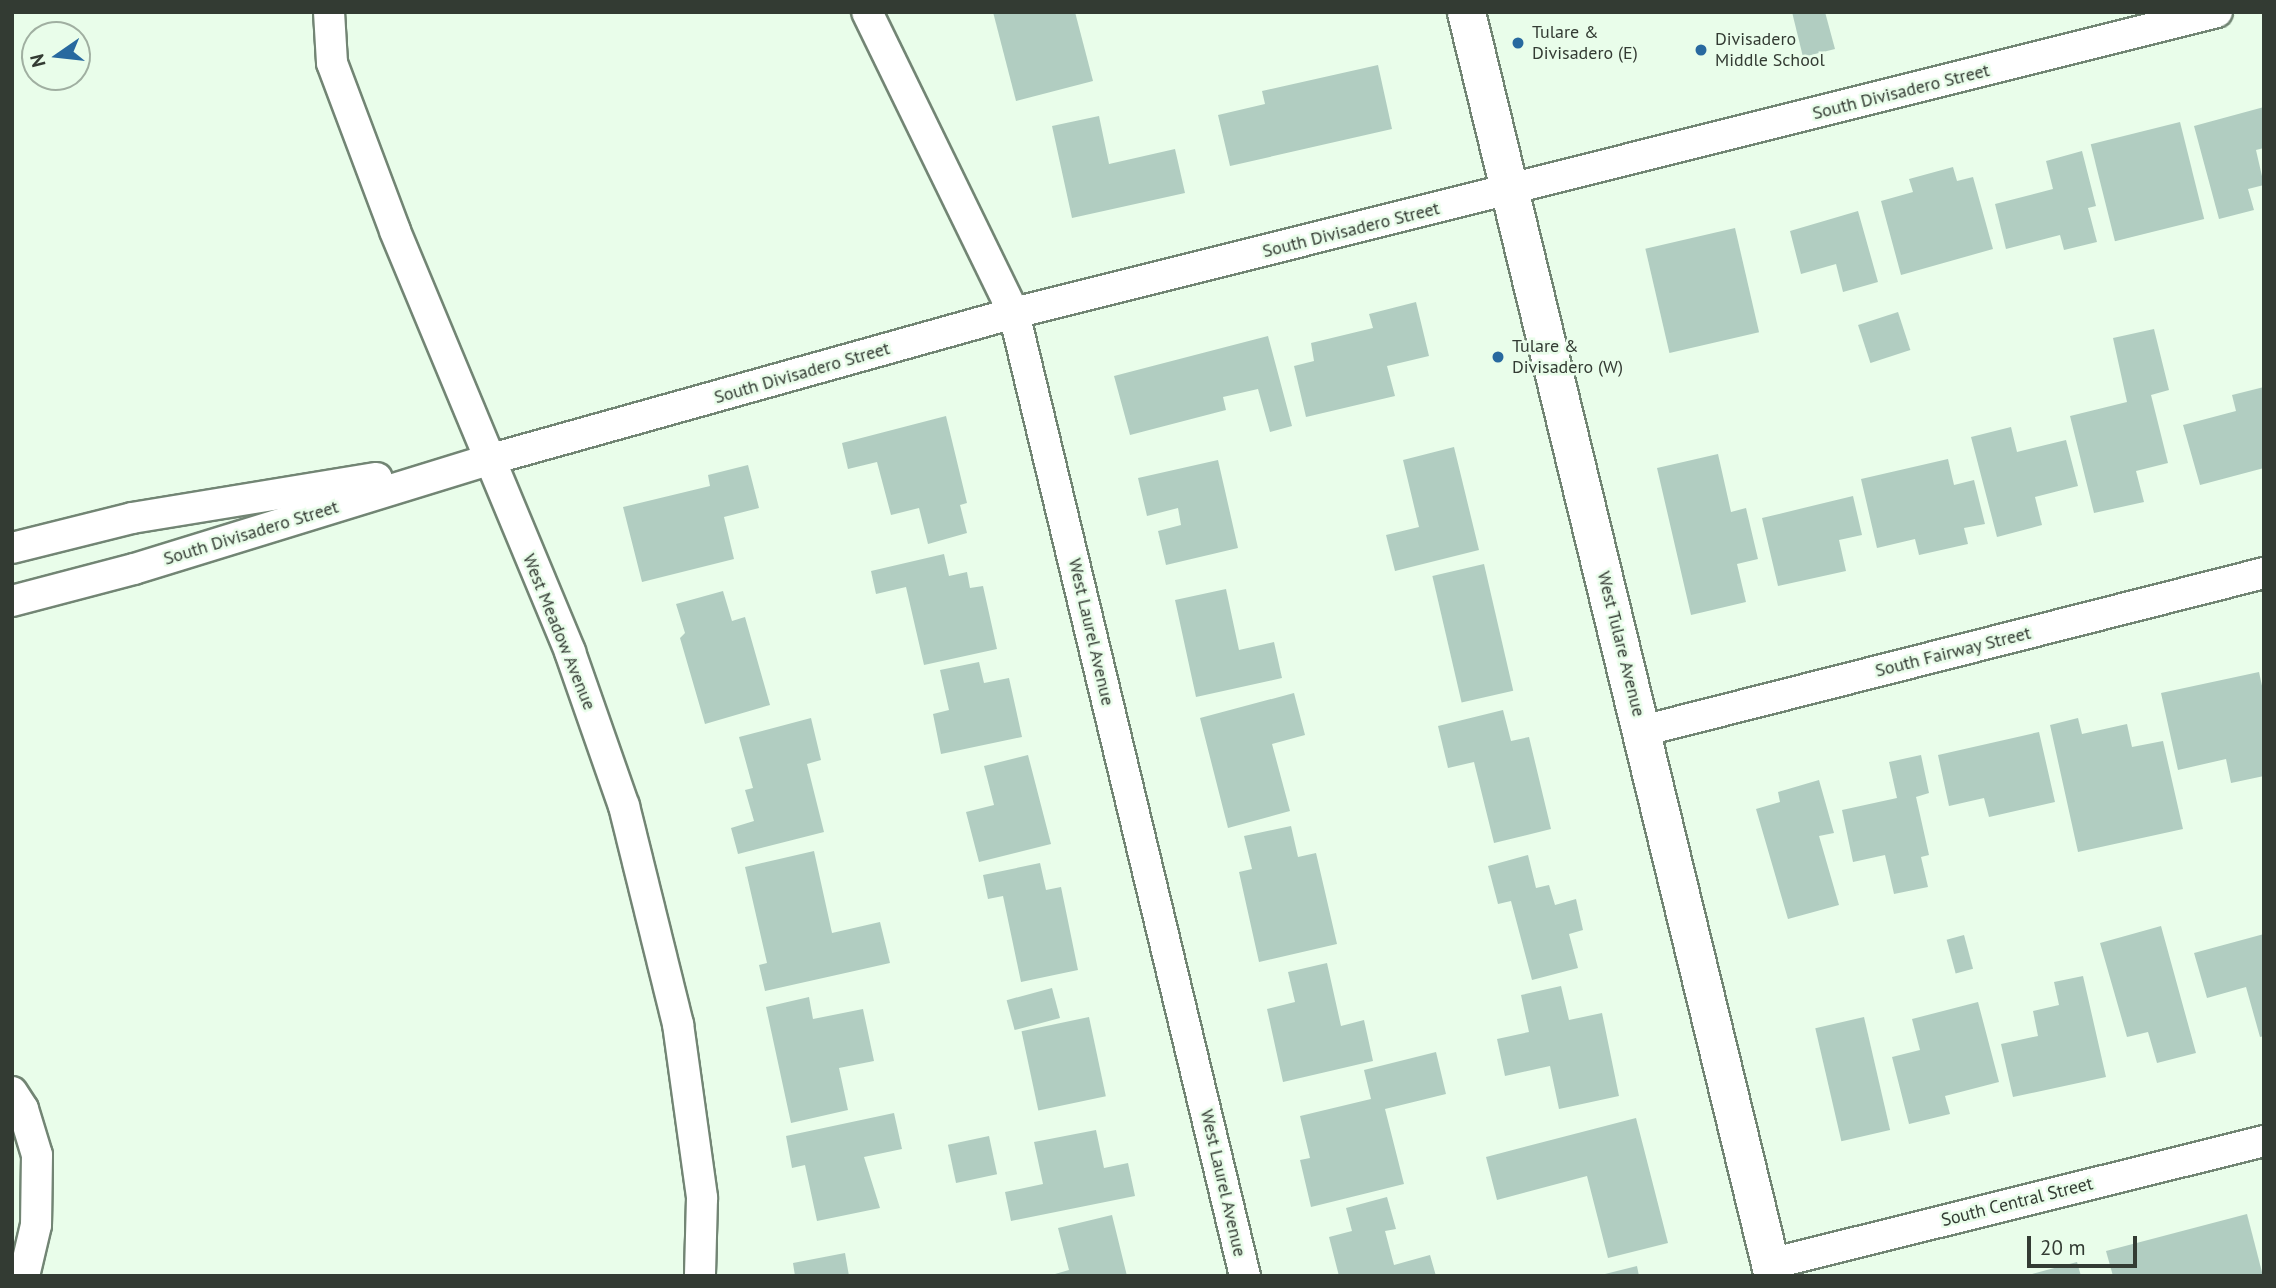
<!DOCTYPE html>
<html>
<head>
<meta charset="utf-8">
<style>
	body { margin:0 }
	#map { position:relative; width:2276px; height:1288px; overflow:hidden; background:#e9fdea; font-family:"PT Sans",sans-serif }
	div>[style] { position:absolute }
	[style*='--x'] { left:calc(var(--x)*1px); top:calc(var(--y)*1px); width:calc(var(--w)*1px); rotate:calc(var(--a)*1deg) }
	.building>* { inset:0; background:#b1cdc1; transform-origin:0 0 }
	.roads { filter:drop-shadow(2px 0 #728574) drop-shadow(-2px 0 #728574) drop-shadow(0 2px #728574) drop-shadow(0 -2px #728574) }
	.minor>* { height:30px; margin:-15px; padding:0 15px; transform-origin:15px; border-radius:15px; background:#fff }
	.tertiary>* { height:37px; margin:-18.5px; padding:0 18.5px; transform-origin:18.5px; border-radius:18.5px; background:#fff }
	.dots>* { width:19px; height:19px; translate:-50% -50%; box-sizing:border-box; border:4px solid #e9fdea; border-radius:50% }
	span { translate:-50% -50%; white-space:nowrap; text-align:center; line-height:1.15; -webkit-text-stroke:5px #e9fdea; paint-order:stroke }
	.poi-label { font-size:18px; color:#333b33 }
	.left { translate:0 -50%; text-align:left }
	.street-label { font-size:18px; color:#333b33 }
	.frame { position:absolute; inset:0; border:14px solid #333b33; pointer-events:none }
	.north { position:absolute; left:21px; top:21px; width:70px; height:70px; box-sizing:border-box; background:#e9fdea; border:2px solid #a0afa1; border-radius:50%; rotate:256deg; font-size:19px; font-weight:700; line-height:28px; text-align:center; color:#333b33 }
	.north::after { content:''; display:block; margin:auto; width:24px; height:32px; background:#28699f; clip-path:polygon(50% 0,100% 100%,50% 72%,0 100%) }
	.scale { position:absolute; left:2027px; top:1236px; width:110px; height:32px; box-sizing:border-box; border:4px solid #333b33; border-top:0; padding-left:9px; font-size:21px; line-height:24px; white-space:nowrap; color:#333b33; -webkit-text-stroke:5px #e9fdea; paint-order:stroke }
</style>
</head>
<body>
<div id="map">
	<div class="building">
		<div style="clip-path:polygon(993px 12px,1075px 12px,1093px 81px,1016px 101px)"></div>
		<div style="clip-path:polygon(1792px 12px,1825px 12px,1835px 49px,1803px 57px)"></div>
		<div style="clip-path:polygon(1378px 65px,1392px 129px,1230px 166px,1218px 115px,1265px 104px,1262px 91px)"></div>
		<div style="clip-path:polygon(2264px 107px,2264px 148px,2256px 150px,2264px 185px,2248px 189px,2254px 210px,2219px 219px,2194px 126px)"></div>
		<div style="clip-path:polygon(1099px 116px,1109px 164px,1175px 149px,1185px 193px,1072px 218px,1052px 126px)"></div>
		<div style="left:2180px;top:122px;width:100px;height:92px;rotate:76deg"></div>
		<div style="clip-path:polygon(2082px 151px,2096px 206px,2088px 208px,2097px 242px,2064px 250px,2060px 235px,2006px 249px,1995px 204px,2053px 189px,2046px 161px)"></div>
		<div style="clip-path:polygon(1953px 167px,1957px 181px,1973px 177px,1993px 249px,1901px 275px,1881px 201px,1913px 192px,1909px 179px)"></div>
		<div style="clip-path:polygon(1858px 211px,1878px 282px,1843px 292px,1836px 264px,1801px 274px,1790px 231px)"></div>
		<div style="left:1735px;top:228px;width:107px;height:92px;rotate:77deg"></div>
		<div style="clip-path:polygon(1416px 302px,1429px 356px,1387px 366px,1395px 396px,1306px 417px,1294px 366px,1314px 361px,1311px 343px,1373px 328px,1369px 314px)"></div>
		<div style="left:1898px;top:312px;width:40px;height:42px;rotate:72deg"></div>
		<div style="clip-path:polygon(2154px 329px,2169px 390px,2151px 395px,2168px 463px,2136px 471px,2144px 502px,2094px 513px,2070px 416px,2127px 402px,2113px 338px)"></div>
		<div style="clip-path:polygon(1268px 336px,1292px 426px,1270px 432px,1258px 389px,1223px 397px,1226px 410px,1130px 435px,1114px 376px)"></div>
		<div style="clip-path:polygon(2264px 387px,2264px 468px,2200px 485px,2183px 425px,2236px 411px,2232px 395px)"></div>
		<div style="clip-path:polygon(946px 416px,967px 503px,960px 505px,967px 533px,928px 544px,919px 508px,891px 515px,877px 462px,848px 469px,842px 443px)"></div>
		<div style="clip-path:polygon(2011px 427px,2017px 452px,2066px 440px,2078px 486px,2035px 497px,2042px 525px,1997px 537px,1971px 437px)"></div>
		<div style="clip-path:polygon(1454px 447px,1479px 550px,1395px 571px,1386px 535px,1419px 527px,1403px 460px)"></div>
		<div style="clip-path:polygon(1718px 454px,1731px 512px,1746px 508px,1758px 559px,1737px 564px,1746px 602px,1691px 615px,1657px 468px)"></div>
		<div style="clip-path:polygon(1948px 459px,1954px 485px,1974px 480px,1985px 524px,1964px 528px,1968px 544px,1919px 555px,1915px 539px,1877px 548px,1861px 479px)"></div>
		<div style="clip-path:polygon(1218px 460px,1238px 548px,1166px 565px,1158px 531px,1181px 525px,1178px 508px,1147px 516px,1138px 478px)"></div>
		<div style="clip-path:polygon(748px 465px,759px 508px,724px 517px,734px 559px,642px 582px,623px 507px,710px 486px,708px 475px)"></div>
		<div style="clip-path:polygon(1853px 496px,1862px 535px,1839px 540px,1846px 571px,1778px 586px,1762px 518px)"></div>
		<div style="clip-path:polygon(944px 554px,949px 576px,967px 572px,970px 588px,983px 586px,997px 649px,924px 665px,906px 587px,876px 594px,871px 571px)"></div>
		<div style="left:1484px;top:564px;width:130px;height:53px;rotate:77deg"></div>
		<div style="clip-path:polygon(1226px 589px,1239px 650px,1274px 642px,1282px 678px,1196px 697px,1175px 600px)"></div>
		<div style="clip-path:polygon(723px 591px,732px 621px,745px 617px,770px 705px,705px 724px,680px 638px,685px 633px,676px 604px)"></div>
		<div style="clip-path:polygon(979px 662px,984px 683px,1009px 678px,1022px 737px,941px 754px,933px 714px,949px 710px,940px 670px)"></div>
		<div style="clip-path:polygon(2259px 672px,2264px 695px,2264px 776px,2231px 783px,2226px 759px,2178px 770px,2161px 693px)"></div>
		<div style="clip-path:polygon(1294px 693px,1305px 735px,1272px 744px,1290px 811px,1228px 828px,1200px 718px)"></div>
		<div style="clip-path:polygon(1503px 710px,1511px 741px,1529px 737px,1551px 829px,1494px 843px,1474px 762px,1448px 768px,1438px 726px)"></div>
		<div style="clip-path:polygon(811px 718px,821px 760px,807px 764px,824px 832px,738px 854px,731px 828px,754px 821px,745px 790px,753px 788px,739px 737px)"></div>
		<div style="clip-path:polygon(2078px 718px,2082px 734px,2127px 724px,2132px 747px,2163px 741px,2183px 829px,2078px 852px,2050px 725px)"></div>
		<div style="clip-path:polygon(2039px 732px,2055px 802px,1989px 817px,1984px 798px,1949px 806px,1938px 755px)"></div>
		<div style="clip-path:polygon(1028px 755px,1051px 844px,979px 862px,966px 812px,994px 805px,984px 766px)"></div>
		<div style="clip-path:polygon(1921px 755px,1929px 793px,1916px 797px,1929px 855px,1921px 857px,1928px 887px,1894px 894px,1885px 855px,1853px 862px,1842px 810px,1897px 798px,1889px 762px)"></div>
		<div style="clip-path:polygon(1819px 780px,1834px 833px,1819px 836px,1839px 905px,1788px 919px,1756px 809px,1780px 802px,1778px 792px)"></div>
		<div style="clip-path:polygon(1291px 826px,1298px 857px,1316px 853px,1337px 944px,1259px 962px,1239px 872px,1252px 869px,1244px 836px)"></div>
		<div style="clip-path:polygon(814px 851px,832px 933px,880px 922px,890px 963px,765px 991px,759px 965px,767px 963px,745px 867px)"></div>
		<div style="clip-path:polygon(1528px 855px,1536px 888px,1549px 885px,1555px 905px,1576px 899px,1583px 930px,1569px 934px,1578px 968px,1532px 980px,1511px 901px,1498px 904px,1488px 866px)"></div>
		<div style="clip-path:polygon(1040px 863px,1046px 890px,1061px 887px,1078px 970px,1021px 982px,1003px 896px,988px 899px,983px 875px)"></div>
		<div style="clip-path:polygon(2161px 926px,2196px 1053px,2157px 1063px,2148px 1032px,2127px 1037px,2100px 943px)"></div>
		<div style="clip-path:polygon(2264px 934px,2264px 1036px,2260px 1037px,2246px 987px,2207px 998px,2194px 953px)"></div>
		<div style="left:1964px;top:935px;width:35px;height:18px;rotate:75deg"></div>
		<div style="clip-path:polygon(1327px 963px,1341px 1026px,1364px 1020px,1373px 1061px,1283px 1082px,1267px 1009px,1295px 1002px,1288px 972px)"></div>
		<div style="clip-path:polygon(2083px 976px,2106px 1077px,2013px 1097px,2001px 1044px,2038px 1036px,2033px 1011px,2059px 1005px,2054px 982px)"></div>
		<div style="clip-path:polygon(1561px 986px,1569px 1020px,1602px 1013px,1619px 1096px,1559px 1109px,1550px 1066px,1505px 1076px,1497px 1039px,1529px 1032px,1521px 995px)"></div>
		<div style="left:1052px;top:988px;width:31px;height:47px;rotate:75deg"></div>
		<div style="clip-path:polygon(809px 997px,813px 1019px,863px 1009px,874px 1061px,839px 1068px,848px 1110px,791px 1123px,766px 1007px)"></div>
		<div style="clip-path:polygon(1978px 1002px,1999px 1082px,1945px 1096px,1950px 1114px,1909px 1124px,1892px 1057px,1920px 1050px,1912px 1019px)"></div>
		<div style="left:1089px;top:1017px;width:81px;height:69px;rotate:78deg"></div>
		<div style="left:1864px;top:1017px;width:116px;height:50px;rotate:77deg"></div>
		<div style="clip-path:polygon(1436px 1052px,1446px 1094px,1385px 1109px,1404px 1184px,1311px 1207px,1300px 1160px,1310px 1158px,1300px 1116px,1371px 1099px,1364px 1070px)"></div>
		<div style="clip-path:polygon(894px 1113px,902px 1149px,864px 1157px,880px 1208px,817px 1221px,805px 1165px,792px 1168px,786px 1136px)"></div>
		<div style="clip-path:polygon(1636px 1118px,1668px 1243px,1608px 1258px,1587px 1176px,1497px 1200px,1486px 1157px)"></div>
		<div style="clip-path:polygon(1096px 1130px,1104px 1168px,1128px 1163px,1135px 1196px,1011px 1221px,1005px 1192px,1043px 1184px,1034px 1142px)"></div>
		<div style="left:989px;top:1136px;width:39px;height:42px;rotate:78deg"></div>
		<div style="clip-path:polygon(1387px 1197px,1396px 1229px,1385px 1231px,1394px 1265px,1430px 1255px,1436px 1276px,1339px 1276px,1329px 1237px,1352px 1231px,1346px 1208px)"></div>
		<div style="clip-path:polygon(2247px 1214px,2263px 1276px,2113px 1276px,2106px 1251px)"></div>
		<div style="clip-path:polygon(1112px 1215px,1127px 1276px,1048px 1276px,1069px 1270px,1058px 1228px)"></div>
		<div style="clip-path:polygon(845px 1253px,849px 1276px,795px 1276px,793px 1263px)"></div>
		<div style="clip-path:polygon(2077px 1262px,2081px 1276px,2028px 1276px,2028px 1275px)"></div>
		<div style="clip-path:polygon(1637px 1266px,1639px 1276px,1602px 1276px,1601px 1275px)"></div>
	</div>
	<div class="roads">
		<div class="minor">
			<div style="--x:329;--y:12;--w:51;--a:86.6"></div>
			<div style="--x:332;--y:63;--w:179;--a:69.4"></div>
			<div style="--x:395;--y:231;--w:456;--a:67.4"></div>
			<div style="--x:570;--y:652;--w:163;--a:70.7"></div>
			<div style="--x:624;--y:806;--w:225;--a:76.1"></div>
			<div style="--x:678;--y:1024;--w:176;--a:82.1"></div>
			<div style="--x:702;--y:1198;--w:78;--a:91.5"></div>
			<div style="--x:867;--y:12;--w:335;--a:64"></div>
			<div style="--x:1014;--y:313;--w:990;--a:76.51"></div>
			<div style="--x:12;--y:548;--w:124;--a:-14"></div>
			<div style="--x:132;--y:518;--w:248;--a:-9.3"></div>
			<div style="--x:12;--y:601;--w:126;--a:-14.7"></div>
			<div style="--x:134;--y:569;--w:370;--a:-17.1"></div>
			<div style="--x:488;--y:460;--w:546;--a:-15.61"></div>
			<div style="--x:1014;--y:313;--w:1240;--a:-14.05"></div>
			<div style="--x:1642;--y:731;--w:642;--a:-14.25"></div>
			<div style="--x:12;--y:1092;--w:20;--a:57"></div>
			<div style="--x:23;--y:1109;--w:48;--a:73.1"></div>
			<div style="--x:37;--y:1155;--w:70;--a:90.8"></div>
			<div style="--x:36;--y:1225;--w:52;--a:103.2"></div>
			<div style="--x:1770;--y:1264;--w:509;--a:-13.98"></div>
		</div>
		<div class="tertiary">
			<div style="--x:1466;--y:12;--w:1301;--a:76.35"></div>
		</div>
	</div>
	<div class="dots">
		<div style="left:1518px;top:43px;background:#28699f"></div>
		<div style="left:1701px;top:50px;background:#28699f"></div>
		<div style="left:1498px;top:357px;background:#28699f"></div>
	</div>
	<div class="poi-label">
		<span class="left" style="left:1532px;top:43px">Tulare &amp;<br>Divisadero (E)</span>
		<span class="left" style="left:1715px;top:50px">Divisadero<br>Middle School</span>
		<span class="left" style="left:1512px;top:357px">Tulare &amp;<br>Divisadero (W)</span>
	</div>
	<div class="street-label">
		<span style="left:1901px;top:92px;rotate:-14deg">South Divisadero Street</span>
		<span style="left:1351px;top:230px;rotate:-14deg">South Divisadero Street</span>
		<span style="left:802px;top:373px;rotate:-16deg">South Divisadero Street</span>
		<span style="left:251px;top:533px;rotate:-17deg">South Divisadero Street</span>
		<span style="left:559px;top:632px;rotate:68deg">West Meadow Avenue</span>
		<span style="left:1091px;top:632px;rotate:77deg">West Laurel Avenue</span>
		<span style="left:1621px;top:644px;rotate:76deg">West Tulare Avenue</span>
		<span style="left:1953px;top:652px;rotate:-14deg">South Fairway Street</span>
		<span style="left:1223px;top:1183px;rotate:77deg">West Laurel Avenue</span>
		<span style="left:2017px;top:1202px;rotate:-14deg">South Central Street</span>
	</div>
	<div class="frame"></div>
	<div class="north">N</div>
	<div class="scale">20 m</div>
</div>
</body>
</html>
